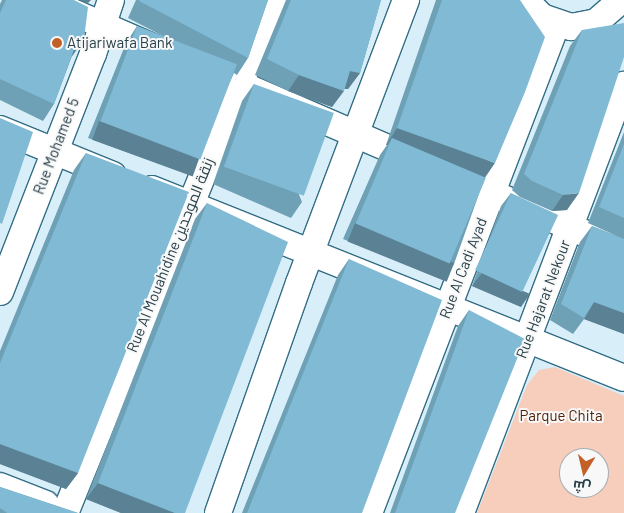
<!DOCTYPE html>
<html>
<head>
<meta charset="utf-8">
<style>
	body { margin:0 }
	#map { position:relative; width:624px; height:513px; overflow:hidden; background:#d8eff9; font-family:Barlow,Cairo,sans-serif }
	div>[style] { position:absolute }
	[style*='--x'] { left:calc(var(--x)*1px); top:calc(var(--y)*1px); width:calc(var(--w)*1px); rotate:calc(var(--a)*1deg) }
	.green>* { inset:0; background:#f6cebb }
	.roads { filter:drop-shadow(1px 0 #346e85) drop-shadow(-1px 0 #346e85) drop-shadow(0 1px #346e85) drop-shadow(0 -1px #346e85) }
	.minor>* { height:26px; margin:-13px; padding:0 13px; transform-origin:13px; border-radius:13px; background:#fff }
	.wall>* { inset:0; background:#6ea0b6 }
	.shaded-wall>* { inset:0; background:#5a8294; transform-origin:0 0 }
	.building>* { inset:0; background:#80bad4; transform-origin:0 0 }
	.dots>* { width:14px; height:14px; translate:-50% -50%; box-sizing:border-box; border:2px solid #f8f8f8; border-radius:50% }
	span { translate:-50% -50%; white-space:nowrap; text-align:center; line-height:1.15; -webkit-text-stroke:4px #f8f8f8; paint-order:stroke }
	.poi-label { font-size:15px; color:#28404a }
	.left { translate:0 -50%; text-align:left }
	.street-label { font-size:15px; color:#28404a }
	.park-label { font-size:15px; color:#4d2209 }
	.north { position:absolute; left:559px; top:448px; width:50px; height:50px; box-sizing:border-box; background:#f8f8f8; border:1px solid #a5aeb2; border-radius:50%; rotate:189deg; font-size:14px; font-weight:700; line-height:20px; text-align:center; color:#28404a }
	.north::after { content:''; display:block; margin:auto; width:18px; height:22px; background:#c36027; clip-path:polygon(50% 0,100% 100%,50% 72%,0 100%) }
</style>
</head>
<body>
<div id="map">
	<div class="green">
		<div style="clip-path:polygon(evenodd,555px 367px,624px 396px,624px 513px,477px 513px,527px 385px,539px 370px,555px 367px,569px 458px,599px 458px,599px 488px,569px 488px,569px 458px)"></div>
	</div>
	<div class="roads">
		<div class="minor">
			<div style="--x:45;--y:0;--w:128;--a:23.6"></div>
			<div style="--x:525;--y:0;--w:24;--a:45"></div>
			<div style="--x:542;--y:17;--w:31;--a:19"></div>
			<div style="--x:571;--y:27;--w:25;--a:-11"></div>
			<div style="--x:596;--y:22;--w:33;--a:-41"></div>
			<div style="--x:198;--y:66;--w:464;--a:23.4"></div>
			<div style="--x:0;--y:129;--w:122;--a:22.2"></div>
			<div style="--x:152;--y:189;--w:508;--a:21.82"></div>
			<div style="--x:0;--y:292;--w:256;--a:-68.7"></div>
			<div style="--x:93;--y:54;--w:57;--a:-71.6"></div>
			<div style="--x:0;--y:486;--w:49;--a:21.4"></div>
			<div style="--x:66;--y:511;--w:552;--a:-67.85"></div>
			<div style="--x:218;--y:513;--w:244;--a:-70.6"></div>
			<div style="--x:299;--y:283;--w:303;--a:-69.3"></div>
			<div style="--x:369;--y:513;--w:525;--a:-69.01"></div>
			<div style="--x:461;--y:513;--w:458;--a:-69.2"></div>
		</div>
	</div>
	<div class="wall">
		<div style="clip-path:polygon(2px 0,74px 0,73px 55px,72px 56px,54px 104px,43px 121px,0 100px,0 4px)"></div>
		<div style="clip-path:polygon(136px 0,268px 0,248px 58px,237px 75px,234px 73px,188px 174px,88px 138px,126px 43px,137px 26px,165px 37px,128px 18px)"></div>
		<div style="clip-path:polygon(286px 0,381px 0,360px 73px,348px 89px,344px 89px,332px 107px,288px 91px,255px 75px)"></div>
		<div style="clip-path:polygon(436px 0,520px 0,485px 177px,454px 264px,443px 280px,343px 239px,380px 155px,387px 145px,386px 145px)"></div>
		<div style="clip-path:polygon(582px 30px,567px 210px,552px 211px,520px 197px,512px 190px,570px 46px)"></div>
		<div style="clip-path:polygon(254px 84px,302px 202px,291px 218px,213px 184px,242px 101px)"></div>
		<div style="clip-path:polygon(624px 132px,624px 334px,584px 319px,573px 334px,550px 320px,580px 242px,592px 226px,617px 236px,588px 223px)"></div>
		<div style="clip-path:polygon(86px 153px,78px 473px,66px 489px,0 464px,0 351px,74px 170px)"></div>
		<div style="clip-path:polygon(511px 193px,521px 307px,472px 286px,501px 206px)"></div>
		<div style="clip-path:polygon(207px 203px,185px 513px,121px 513px,86px 499px,195px 219px)"></div>
		<div style="clip-path:polygon(349px 259px,362px 513px,242px 513px,338px 275px)"></div>
		<div style="clip-path:polygon(469px 310px,455px 513px,390px 513px,458px 326px)"></div>
		<div style="clip-path:polygon(0 487px,78px 513px,0 513px)"></div>
	</div>
	<div class="shaded-wall">
		<div style="clip-path:polygon(79px 0,91px 0,88px 3px)"></div>
		<div style="clip-path:polygon(84px 39px,73px 55px,65px 60px,76px 44px)"></div>
		<div style="clip-path:polygon(350px 71px,360px 73px,348px 89px,339px 88px)"></div>
		<div style="clip-path:polygon(299px 75px,344px 91px,332px 107px,288px 91px)"></div>
		<div style="left:99px;top:121px;width:107px;height:20px;rotate:20deg"></div>
		<div style="clip-path:polygon(397px 128px,495px 163px,484px 179px,392px 138px,387px 145px,386px 145px)"></div>
		<div style="clip-path:polygon(579px 193px,567px 210px,552px 211px,563px 195px)"></div>
		<div style="left:355px;top:223px;width:107px;height:20px;rotate:22deg"></div>
		<div style="clip-path:polygon(482px 273px,530px 294px,521px 307px,472px 286px)"></div>
		<div style="clip-path:polygon(594px 302px,624px 313px,624px 334px,584px 319px)"></div>
		<div style="clip-path:polygon(0 444px,78px 473px,66px 489px,0 464px)"></div>
		<div style="clip-path:polygon(98px 483px,175px 513px,121px 513px,86px 499px)"></div>
	</div>
	<div class="building">
		<div style="clip-path:polygon(6px 0,74px 0,88px 7px,84px 39px,76px 44px,54px 104px,0 79px,0 13px)"></div>
		<div style="clip-path:polygon(140px 0,268px 0,248px 58px,139px 1px)"></div>
		<div style="clip-path:polygon(291px 0,381px 0,360px 73px,350px 71px,344px 91px,299px 75px,267px 59px)"></div>
		<div style="clip-path:polygon(442px 0,520px 0,545px 37px,525px 92px,495px 163px,397px 128px)"></div>
		<div style="clip-path:polygon(624px 23px,624px 57px,579px 193px,563px 195px,532px 181px,524px 174px,582px 30px)"></div>
		<div style="left:137px;top:26px;width:107px;height:102px;rotate:21deg"></div>
		<div style="left:254px;top:84px;width:85px;height:88px;rotate:20deg"></div>
		<div style="clip-path:polygon(0 118px,33px 132px,2px 224px,0 223px)"></div>
		<div style="left:392px;top:138px;width:102px;height:93px;rotate:23deg"></div>
		<div style="clip-path:polygon(624px 144px,624px 218px,599px 207px)"></div>
		<div style="clip-path:polygon(86px 153px,189px 192px,78px 473px,0 444px,0 363px)"></div>
		<div style="left:511px;top:193px;width:52px;height:85px;rotate:25deg"></div>
		<div style="clip-path:polygon(207px 203px,288px 242px,185px 513px,175px 513px,98px 483px)"></div>
		<div style="clip-path:polygon(592px 226px,624px 239px,624px 313px,594px 302px,584px 318px,561px 304px)"></div>
		<div style="clip-path:polygon(349px 259px,442px 300px,362px 513px,247px 513px)"></div>
		<div style="clip-path:polygon(469px 310px,525px 339px,455px 513px,395px 513px)"></div>
		<div style="clip-path:polygon(0 487px,78px 513px,7px 513px,0 508px)"></div>
	</div>
	<div class="dots">
		<div style="left:57px;top:43px;background:#c36027"></div>
	</div>
	<div class="poi-label">
		<span class="left" style="left:67px;top:43px">Atijariwafa Bank</span>
	</div>
	<div class="street-label">
		<span style="left:56px;top:146px;rotate:-69deg">Rue Mohamed 5</span>
		<span style="left:170px;top:255px;rotate:-68deg">Rue Al Mouahidine زنقة الموحدين</span>
		<span style="left:463px;top:268px;rotate:-69deg">Rue Al Cadi Ayad</span>
		<span style="left:543px;top:299px;rotate:-69deg">Rue Hajarat Nekour</span>
	</div>
	<div class="park-label">
		<span style="left:561px;top:416px">Parque Chita</span>
	</div>
	<div class="north">ش</div>
</div>
</body>
</html>
